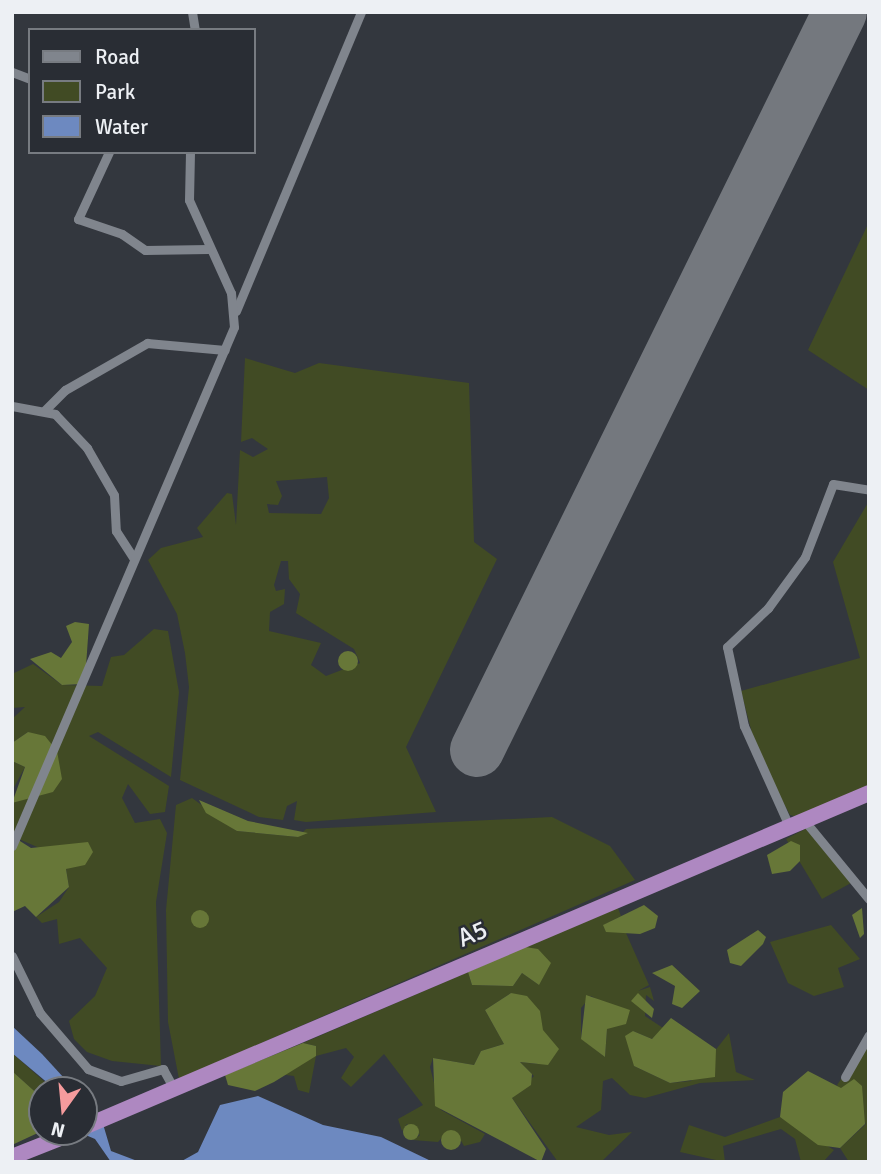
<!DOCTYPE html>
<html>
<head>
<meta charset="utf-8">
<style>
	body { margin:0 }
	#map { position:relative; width:881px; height:1174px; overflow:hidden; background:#33373e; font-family:Signika,sans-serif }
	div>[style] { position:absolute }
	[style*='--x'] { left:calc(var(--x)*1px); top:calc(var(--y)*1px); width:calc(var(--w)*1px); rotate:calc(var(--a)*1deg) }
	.green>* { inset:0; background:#414b24 }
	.forest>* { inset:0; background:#677738 }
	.round { border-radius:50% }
	.water>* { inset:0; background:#6d89c0 }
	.runway>* { height:54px; margin:-27px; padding:0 27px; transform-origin:27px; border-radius:27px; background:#74787e }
	.street>* { height:9px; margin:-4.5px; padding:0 4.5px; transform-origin:4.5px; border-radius:4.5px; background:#80858d }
	.highway>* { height:16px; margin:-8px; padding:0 8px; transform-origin:8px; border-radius:8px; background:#ae88c1 }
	span { translate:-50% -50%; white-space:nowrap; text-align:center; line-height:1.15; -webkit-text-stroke:5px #292d34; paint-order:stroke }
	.street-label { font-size:26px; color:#edf0f4 }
	.frame { position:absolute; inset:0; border:14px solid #edf0f4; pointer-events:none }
	.legend { position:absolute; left:28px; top:28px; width:228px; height:126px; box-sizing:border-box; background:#292d34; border:2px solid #777b81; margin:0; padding:9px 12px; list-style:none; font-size:21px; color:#edf0f4 }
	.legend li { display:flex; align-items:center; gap:14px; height:35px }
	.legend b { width:35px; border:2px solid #777b81 }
	.north { position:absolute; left:28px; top:1076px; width:70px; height:70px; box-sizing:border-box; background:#292d34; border:2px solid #777b81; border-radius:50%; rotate:195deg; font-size:19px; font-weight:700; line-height:28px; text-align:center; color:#edf0f4 }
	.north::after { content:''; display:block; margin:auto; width:24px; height:32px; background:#f59b9d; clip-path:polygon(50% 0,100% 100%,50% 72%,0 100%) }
</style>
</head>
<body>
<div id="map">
	<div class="green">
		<div style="clip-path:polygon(869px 222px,869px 390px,808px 350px)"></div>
		<div style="clip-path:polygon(evenodd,245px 358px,295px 373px,319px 363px,469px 383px,474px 542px,497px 559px,406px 747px,436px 812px,306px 822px,294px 820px,297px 801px,287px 806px,283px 820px,259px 817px,180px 780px,189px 687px,185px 653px,177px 614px,148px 560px,161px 548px,203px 537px,197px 528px,227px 493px,232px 494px,236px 525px,240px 450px,253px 457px,268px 449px,252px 438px,241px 442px,245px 358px,327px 477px,329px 498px,321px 514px,269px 513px,267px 504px,278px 505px,282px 496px,276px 481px,327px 477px,245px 358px,281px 561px,288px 561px,289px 579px,300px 594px,296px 613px,354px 649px,360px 663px,326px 676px,311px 665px,321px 643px,269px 631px,270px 612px,284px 604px,285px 589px,276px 591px,274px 585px,281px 561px)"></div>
		<div style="clip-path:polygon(869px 501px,869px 789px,798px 817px,790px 815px,758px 756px,741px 691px,860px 658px,833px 562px)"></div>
		<div style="clip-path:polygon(154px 629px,168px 631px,179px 692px,171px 777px,98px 732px,89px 736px,169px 786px,165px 812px,150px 814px,128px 784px,122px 798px,135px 823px,160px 819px,167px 833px,156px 902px,161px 1066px,112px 1061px,87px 1052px,74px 1039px,69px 1021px,95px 996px,107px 968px,80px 938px,59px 944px,57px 919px,42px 923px,36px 917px,59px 902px,69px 887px,66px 869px,76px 864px,12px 836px,12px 803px,42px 792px,57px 771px,57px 751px,28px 732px,12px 743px,12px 719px,25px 707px,12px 708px,12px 674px,33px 664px,62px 685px,102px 686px,111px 657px,124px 655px)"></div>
		<div style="clip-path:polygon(12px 761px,25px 767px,12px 791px)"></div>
		<div style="clip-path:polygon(192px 798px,237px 831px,298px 837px,306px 829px,552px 817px,610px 846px,635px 880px,179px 1079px,168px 1022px,166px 910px,176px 805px)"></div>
		<div style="clip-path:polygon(807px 828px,851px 883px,822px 899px,786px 839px)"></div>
		<div style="clip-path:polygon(evenodd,618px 908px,621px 916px,604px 925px,626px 933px,649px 985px,638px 991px,650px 987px,654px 1001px,646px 995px,645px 1016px,663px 1028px,652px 1039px,633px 1031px,634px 1066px,670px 1083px,691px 1081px,729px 1033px,736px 1072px,755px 1080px,700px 1083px,645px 1098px,630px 1095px,612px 1078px,603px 1081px,601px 1110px,576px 1127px,609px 1135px,632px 1132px,601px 1162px,558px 1162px,512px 1098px,534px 1076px,520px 1062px,537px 1064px,549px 1040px,511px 993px,485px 1010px,504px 1044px,481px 1051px,474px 1065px,433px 1058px,430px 1067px,441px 1110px,485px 1134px,480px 1142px,464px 1146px,456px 1132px,448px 1131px,438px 1142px,413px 1140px,420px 1135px,407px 1124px,402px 1131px,398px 1119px,423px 1105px,384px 1054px,351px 1087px,341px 1078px,354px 1057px,346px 1048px,316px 1056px,309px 1093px,298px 1090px,294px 1076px,278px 1074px,316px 1056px,316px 1046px,303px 1043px,468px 972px,472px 985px,513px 986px,522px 973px,539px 985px,525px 947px,618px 908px,591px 996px,609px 1006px,614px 1024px,607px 1029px,605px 1057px,581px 1038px,581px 1008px,591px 996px)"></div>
		<div style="clip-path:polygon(831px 925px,860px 959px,838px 968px,844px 987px,814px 996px,788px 983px,770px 942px)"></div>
		<div style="clip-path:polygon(869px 1038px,869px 1162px,849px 1162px,840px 1148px,866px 1124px,837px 1085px)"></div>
		<div style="clip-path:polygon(12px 1053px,47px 1084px,51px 1090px,42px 1090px,42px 1098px,12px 1071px)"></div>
		<div style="clip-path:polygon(780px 1117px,834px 1150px,823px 1162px,801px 1162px,795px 1139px,781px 1129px,723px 1146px,725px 1162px,680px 1152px,689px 1125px,725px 1137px)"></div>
	</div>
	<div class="forest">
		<div style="clip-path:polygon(75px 622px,89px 624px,86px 666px,83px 684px,62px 685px,30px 659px,51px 652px,61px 658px,72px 642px,66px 626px)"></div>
		<div class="round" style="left:338px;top:651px;width:20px;height:20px"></div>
		<div style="clip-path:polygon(28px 732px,45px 736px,57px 751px,62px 779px,53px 792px,12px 803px,25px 767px,12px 761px,12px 743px)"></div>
		<div style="clip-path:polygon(199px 800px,248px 821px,308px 833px,298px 837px,237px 831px,206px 813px)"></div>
		<div style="clip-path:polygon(12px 836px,31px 848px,88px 842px,93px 852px,85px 865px,66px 869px,69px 887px,36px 917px,25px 906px,12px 912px)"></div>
		<div style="clip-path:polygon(791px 841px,800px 845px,800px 861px,790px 871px,772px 874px,767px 855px)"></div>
		<div style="clip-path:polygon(644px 905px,658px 916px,655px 928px,640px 934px,606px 932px,603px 925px)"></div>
		<div style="clip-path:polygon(862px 908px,864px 934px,860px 938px,852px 915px)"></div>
		<div class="round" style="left:191px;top:910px;width:18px;height:18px"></div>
		<div style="clip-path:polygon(758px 930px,766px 937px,763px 944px,741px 966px,730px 963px,727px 950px)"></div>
		<div style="clip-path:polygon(525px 947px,538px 949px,551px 963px,539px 985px,522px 973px,513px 986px,472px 985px,468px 972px)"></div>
		<div style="clip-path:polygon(672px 965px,700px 991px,682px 1008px,672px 1004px,675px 986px,652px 973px)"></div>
		<div style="clip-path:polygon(511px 993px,527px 996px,540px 1011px,543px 1030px,559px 1049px,548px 1065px,520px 1062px,532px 1074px,531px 1085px,512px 1098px,546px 1149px,541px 1162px,435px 1106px,433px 1058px,474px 1065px,481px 1051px,504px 1044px,485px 1010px)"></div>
		<div style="clip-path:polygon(638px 993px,654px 1009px,652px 1018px,631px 1001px)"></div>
		<div style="clip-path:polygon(586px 995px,630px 1010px,626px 1024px,607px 1029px,605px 1057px,581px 1039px)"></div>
		<div style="clip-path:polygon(671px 1018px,716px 1049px,715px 1077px,670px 1083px,634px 1066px,625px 1036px,633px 1031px,652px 1039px)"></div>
		<div style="clip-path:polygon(303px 1043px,316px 1046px,316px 1056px,274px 1082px,255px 1091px,228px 1085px,225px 1075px)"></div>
		<div style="clip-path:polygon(12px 1071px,42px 1098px,42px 1131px,12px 1145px)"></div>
		<div style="clip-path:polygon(808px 1071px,841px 1088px,854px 1079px,862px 1086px,865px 1124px,840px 1148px,818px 1145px,780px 1117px,783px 1092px)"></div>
		<div class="round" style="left:403px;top:1124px;width:16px;height:16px"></div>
		<div class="round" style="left:441px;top:1130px;width:20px;height:20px"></div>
	</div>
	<div class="water">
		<div style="clip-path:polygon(12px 1026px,42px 1054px,75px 1090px,56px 1090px,12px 1053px)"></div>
		<div style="clip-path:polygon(258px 1096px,323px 1125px,381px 1137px,433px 1162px,180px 1162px,198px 1152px,220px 1105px)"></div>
		<div style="clip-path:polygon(103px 1124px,111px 1151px,140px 1162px,111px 1162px,95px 1139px,81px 1133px)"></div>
	</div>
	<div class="runway">
		<div style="--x:477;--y:750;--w:822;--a:-63.81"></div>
	</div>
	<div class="street">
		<div style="--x:192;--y:12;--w:18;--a:81"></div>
		<div style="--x:12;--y:72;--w:19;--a:21"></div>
		<div style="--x:109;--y:152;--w:74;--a:114.8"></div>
		<div style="--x:78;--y:219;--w:46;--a:18.8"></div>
		<div style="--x:122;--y:234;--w:28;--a:35"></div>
		<div style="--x:145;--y:250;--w:63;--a:-0.9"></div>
		<div style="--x:236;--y:311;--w:324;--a:-67.3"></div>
		<div style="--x:12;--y:406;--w:44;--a:10.5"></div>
		<div style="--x:55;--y:414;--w:47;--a:46.7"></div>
		<div style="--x:87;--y:448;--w:54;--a:60.1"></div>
		<div style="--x:114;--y:495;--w:36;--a:87"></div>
		<div style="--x:116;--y:531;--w:33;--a:57"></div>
		<div style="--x:44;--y:411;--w:30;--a:-45"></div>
		<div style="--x:65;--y:390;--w:95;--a:-29.8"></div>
		<div style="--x:147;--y:343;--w:78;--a:5.1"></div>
		<div style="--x:804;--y:820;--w:102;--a:50.6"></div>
		<div style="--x:789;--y:826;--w:110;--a:-114.2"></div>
		<div style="--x:744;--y:726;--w:81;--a:-102.1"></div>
		<div style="--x:727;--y:647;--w:57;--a:-43.6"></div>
		<div style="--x:768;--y:608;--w:63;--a:-54"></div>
		<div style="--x:805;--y:557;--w:78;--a:-69"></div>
		<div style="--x:833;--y:484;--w:36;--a:9"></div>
		<div style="--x:12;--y:846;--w:564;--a:-66.84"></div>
		<div style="--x:234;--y:327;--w:34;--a:-95"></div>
		<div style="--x:231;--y:293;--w:102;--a:-114.3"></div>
		<div style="--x:189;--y:200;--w:48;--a:-88.8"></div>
		<div style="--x:12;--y:956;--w:64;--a:63.8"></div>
		<div style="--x:40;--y:1013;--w:74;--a:49.4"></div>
		<div style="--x:88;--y:1069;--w:35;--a:20"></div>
		<div style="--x:121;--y:1081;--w:44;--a:-15.9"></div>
		<div style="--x:163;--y:1069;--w:21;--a:61"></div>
		<div style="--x:845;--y:1077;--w:48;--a:-60.3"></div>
	</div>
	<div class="highway">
		<div style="--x:84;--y:1127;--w:853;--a:-23.05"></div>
		<div style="--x:12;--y:1157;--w:68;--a:-21.6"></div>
	</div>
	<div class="street-label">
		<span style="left:473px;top:935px;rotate:-23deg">A5</span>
	</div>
	<div class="frame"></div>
	<ul class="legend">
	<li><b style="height:9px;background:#80858d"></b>Road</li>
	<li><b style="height:19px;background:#414b24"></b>Park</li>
	<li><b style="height:19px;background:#6d89c0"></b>Water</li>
	</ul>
	<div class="north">N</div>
</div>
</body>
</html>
